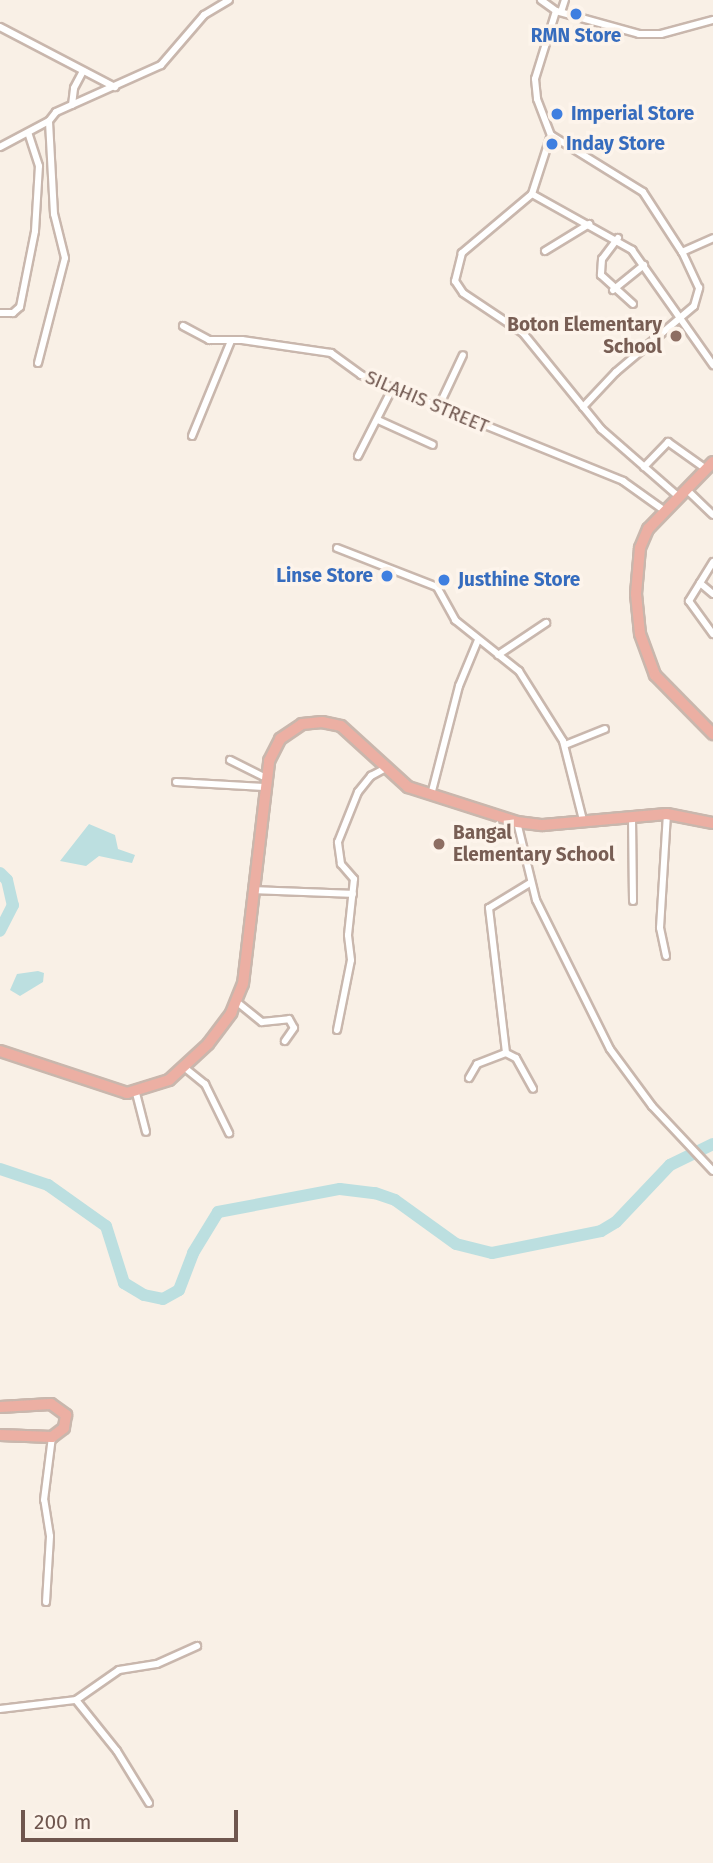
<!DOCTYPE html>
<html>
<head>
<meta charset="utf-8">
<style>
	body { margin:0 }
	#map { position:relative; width:713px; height:1863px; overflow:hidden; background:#f9f0e6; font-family:"Fira Sans",sans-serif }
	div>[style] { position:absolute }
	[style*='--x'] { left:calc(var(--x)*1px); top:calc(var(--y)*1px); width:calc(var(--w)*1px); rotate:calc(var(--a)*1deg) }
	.water>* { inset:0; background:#bcdfe0 }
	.river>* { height:12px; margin:-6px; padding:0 6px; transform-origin:6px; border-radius:6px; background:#bcdfe0 }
	.roads { filter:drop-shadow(2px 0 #c9b7ad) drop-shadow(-2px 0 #c9b7ad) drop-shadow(0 2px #c9b7ad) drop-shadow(0 -2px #c9b7ad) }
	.street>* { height:6px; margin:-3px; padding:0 3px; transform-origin:3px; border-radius:3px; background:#fff }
	.highway>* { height:10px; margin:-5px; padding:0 5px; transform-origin:5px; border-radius:5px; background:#ecafa3 }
	.dots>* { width:19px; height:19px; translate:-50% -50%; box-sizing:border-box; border:4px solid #fdf4eb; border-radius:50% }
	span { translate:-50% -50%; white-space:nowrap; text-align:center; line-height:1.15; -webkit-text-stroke:7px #fdf4eb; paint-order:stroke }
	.shop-label { font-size:19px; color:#366cbe; font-weight:700 }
	.left { translate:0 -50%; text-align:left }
	.right { translate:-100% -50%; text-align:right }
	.education-label { font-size:19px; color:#785e54; font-weight:700 }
	.street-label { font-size:19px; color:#6f564e }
	.scale { position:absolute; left:21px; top:1810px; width:217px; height:32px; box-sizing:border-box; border:4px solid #6f564e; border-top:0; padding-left:9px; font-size:21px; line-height:24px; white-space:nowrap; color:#6f564e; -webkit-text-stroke:5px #fdf4eb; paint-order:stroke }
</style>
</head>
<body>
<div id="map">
	<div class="water">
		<div style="clip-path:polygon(89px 824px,115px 835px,118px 849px,135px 855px,132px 863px,99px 856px,86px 866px,60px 861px)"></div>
		<div style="clip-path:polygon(38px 971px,44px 973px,43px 982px,20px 996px,10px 990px,17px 974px)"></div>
	</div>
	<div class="river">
		<div style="--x:0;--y:873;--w:10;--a:45"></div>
		<div style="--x:7;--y:880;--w:26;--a:77"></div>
		<div style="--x:13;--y:905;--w:29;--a:117"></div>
		<div style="--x:0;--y:1169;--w:51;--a:18.4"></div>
		<div style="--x:48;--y:1185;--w:71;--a:35.3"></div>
		<div style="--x:106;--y:1226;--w:60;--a:72.5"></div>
		<div style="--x:124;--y:1283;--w:23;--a:31"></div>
		<div style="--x:144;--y:1295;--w:19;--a:12"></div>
		<div style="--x:163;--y:1299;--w:18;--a:-29"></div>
		<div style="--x:179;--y:1290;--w:40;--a:-69"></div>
		<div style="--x:193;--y:1253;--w:48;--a:-58.6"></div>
		<div style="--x:218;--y:1212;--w:124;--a:-10.7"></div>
		<div style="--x:340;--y:1189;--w:35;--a:7"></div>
		<div style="--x:375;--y:1193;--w:21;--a:19"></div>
		<div style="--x:395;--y:1200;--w:75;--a:35.8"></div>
		<div style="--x:456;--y:1244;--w:37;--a:14"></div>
		<div style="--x:492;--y:1253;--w:111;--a:-11.4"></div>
		<div style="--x:601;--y:1231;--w:17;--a:-31"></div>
		<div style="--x:616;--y:1222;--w:79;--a:-46.5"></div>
		<div style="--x:670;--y:1165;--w:48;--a:-26"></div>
	</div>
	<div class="roads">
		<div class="street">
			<div style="--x:541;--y:0;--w:19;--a:36"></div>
			<div style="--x:556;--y:11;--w:86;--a:15.5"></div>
			<div style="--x:639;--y:34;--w:22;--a:0"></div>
			<div style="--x:661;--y:34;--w:54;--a:-15.1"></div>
			<div style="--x:556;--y:11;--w:71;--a:107.2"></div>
			<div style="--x:535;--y:79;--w:20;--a:84"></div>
			<div style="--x:537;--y:99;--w:39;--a:69"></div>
			<div style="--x:551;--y:135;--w:62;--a:107.9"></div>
			<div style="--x:532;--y:194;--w:92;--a:139.9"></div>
			<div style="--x:462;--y:253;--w:29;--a:104"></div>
			<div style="--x:455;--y:281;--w:14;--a:56"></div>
			<div style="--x:463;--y:293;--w:72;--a:33.7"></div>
			<div style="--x:523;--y:333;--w:124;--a:50.9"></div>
			<div style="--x:601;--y:429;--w:103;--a:41.1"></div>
			<div style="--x:561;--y:12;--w:13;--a:-72"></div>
			<div style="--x:0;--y:27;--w:130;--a:27.6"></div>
			<div style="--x:72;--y:105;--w:17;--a:-83"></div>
			<div style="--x:74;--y:88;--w:19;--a:-62"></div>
			<div style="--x:551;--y:135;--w:108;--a:31.8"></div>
			<div style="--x:643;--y:192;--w:72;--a:57"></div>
			<div style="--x:682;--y:252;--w:34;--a:-24"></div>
			<div style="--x:0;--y:147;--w:55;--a:-28"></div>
			<div style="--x:532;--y:194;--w:115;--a:29.2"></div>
			<div style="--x:632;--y:250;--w:141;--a:54.8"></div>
			<div style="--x:618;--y:238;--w:26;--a:127"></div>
			<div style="--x:602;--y:259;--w:16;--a:94"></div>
			<div style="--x:601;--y:275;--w:43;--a:42.2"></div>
			<div style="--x:545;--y:251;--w:52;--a:-31.5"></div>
			<div style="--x:613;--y:290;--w:40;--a:-39"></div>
			<div style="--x:0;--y:313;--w:13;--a:0"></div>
			<div style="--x:13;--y:313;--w:9;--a:-41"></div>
			<div style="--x:20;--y:307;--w:77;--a:-78.8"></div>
			<div style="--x:35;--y:231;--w:65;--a:-86.5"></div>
			<div style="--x:39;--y:166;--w:35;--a:-108"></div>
			<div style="--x:183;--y:326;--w:30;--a:28"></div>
			<div style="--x:209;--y:340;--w:33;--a:0"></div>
			<div style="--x:242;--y:340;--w:90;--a:8.3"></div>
			<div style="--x:331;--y:353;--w:37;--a:36"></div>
			<div style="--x:361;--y:375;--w:283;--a:22"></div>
			<div style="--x:623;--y:481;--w:52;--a:35.5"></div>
			<div style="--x:38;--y:363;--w:108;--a:-75.6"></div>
			<div style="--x:65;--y:258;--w:45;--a:-104"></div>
			<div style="--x:54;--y:214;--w:93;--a:-93.1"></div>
			<div style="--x:49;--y:121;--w:11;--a:-52"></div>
			<div style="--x:56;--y:112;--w:115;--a:-24.1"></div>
			<div style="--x:161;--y:65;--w:66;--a:-49.3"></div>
			<div style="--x:204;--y:15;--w:29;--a:-31"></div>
			<div style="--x:439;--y:406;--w:56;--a:-64.8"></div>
			<div style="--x:583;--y:407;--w:48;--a:-46.7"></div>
			<div style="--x:616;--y:372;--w:102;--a:-40.2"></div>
			<div style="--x:694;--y:306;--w:19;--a:-74"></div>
			<div style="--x:699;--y:288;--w:40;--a:-115"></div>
			<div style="--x:378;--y:420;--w:60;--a:24.4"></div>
			<div style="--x:192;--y:436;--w:103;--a:-67.7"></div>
			<div style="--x:358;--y:456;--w:77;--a:-63.1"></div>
			<div style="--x:644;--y:467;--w:35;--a:-46"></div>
			<div style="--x:668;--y:442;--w:47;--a:35.4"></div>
			<div style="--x:686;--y:489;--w:37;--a:44"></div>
			<div style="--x:337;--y:548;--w:107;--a:21.3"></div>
			<div style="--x:437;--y:587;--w:38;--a:61"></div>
			<div style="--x:455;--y:620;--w:82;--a:38.6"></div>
			<div style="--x:519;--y:671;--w:83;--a:57.8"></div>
			<div style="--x:563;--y:741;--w:81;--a:75.8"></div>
			<div style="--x:713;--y:562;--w:46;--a:121.6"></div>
			<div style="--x:689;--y:601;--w:41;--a:54"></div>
			<div style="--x:700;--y:583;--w:17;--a:40"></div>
			<div style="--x:498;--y:655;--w:58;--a:-33.7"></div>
			<div style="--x:565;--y:745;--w:43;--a:-21.8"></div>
			<div style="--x:230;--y:760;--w:40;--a:26.6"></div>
			<div style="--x:176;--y:782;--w:88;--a:3.3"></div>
			<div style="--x:431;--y:795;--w:113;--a:-75.6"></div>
			<div style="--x:459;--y:686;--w:50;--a:-67.6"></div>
			<div style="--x:632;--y:818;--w:83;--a:89.3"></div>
			<div style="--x:517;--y:822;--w:80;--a:76.3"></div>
			<div style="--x:536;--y:900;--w:166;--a:63.6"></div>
			<div style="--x:610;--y:1049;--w:71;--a:53.6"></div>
			<div style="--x:652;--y:1106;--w:89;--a:46.8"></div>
			<div style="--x:530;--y:883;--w:48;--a:148.6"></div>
			<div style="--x:489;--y:908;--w:146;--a:83.3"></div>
			<div style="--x:506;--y:1053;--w:11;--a:27"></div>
			<div style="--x:516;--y:1058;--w:35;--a:61"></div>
			<div style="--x:254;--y:890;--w:99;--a:2.3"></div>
			<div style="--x:666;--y:956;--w:29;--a:-102"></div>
			<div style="--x:660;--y:928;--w:114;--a:-86.5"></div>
			<div style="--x:237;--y:1002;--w:32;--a:39"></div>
			<div style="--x:262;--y:1022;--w:27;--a:-6"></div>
			<div style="--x:289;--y:1019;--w:10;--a:61"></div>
			<div style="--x:294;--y:1028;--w:16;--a:125"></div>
			<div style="--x:337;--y:1030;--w:71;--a:-78.7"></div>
			<div style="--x:351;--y:960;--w:25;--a:-97"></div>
			<div style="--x:348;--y:935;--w:56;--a:-83.9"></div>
			<div style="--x:354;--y:879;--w:20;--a:-131"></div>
			<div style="--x:341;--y:864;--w:22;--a:-98"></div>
			<div style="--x:338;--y:842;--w:54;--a:-68.2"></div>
			<div style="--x:358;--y:792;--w:21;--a:-51"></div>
			<div style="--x:371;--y:776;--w:15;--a:-28"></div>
			<div style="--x:185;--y:1068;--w:26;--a:39"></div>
			<div style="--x:205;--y:1084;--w:55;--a:63.9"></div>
			<div style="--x:469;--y:1078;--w:16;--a:-60"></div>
			<div style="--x:477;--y:1064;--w:31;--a:-21"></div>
			<div style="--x:136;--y:1093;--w:40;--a:75.6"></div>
			<div style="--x:46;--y:1602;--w:66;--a:-86.5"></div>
			<div style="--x:50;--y:1536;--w:36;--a:-99"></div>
			<div style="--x:44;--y:1500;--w:64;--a:-82.8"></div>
			<div style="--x:76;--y:1700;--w:65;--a:51.2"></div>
			<div style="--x:117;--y:1751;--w:61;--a:58.4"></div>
			<div style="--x:0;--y:1709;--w:77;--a:-6.8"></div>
			<div style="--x:76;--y:1700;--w:52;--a:-34.9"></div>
			<div style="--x:119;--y:1670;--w:38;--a:-9"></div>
			<div style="--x:157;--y:1664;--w:44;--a:-24.2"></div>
		</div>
		<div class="highway">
			<div style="--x:713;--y:462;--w:93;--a:134.1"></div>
			<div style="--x:648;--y:529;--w:21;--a:113"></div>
			<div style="--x:640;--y:548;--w:46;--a:95"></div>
			<div style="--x:636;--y:594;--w:40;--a:84.3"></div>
			<div style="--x:640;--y:634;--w:44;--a:69.9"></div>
			<div style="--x:655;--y:675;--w:83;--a:45.5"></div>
			<div style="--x:0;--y:1051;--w:134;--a:18.3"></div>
			<div style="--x:127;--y:1093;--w:44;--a:-17.2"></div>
			<div style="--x:169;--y:1080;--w:53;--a:-42.7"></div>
			<div style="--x:208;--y:1044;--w:39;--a:-53"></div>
			<div style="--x:231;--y:1013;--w:31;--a:-68"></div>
			<div style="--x:243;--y:984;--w:225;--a:-83.3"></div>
			<div style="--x:269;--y:761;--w:25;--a:-63"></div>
			<div style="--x:280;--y:739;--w:27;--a:-34"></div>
			<div style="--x:302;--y:724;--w:20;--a:-6"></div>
			<div style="--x:322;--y:722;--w:19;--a:12"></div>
			<div style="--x:341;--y:726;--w:91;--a:42.3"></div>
			<div style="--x:408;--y:787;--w:114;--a:17.8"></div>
			<div style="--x:517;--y:822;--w:26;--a:7"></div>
			<div style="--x:543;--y:825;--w:124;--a:-5.1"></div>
			<div style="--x:667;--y:814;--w:47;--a:11.1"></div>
			<div style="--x:0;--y:1407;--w:51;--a:-3.4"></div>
			<div style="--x:51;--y:1404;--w:19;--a:36"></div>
			<div style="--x:66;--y:1415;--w:13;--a:99"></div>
			<div style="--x:64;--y:1428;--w:15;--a:143"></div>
			<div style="--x:52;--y:1437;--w:52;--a:-177.8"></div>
		</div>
	</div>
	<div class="dots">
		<div style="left:576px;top:14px;background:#3f7fe0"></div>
		<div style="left:557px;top:114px;background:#3f7fe0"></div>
		<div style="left:552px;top:144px;background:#3f7fe0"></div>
		<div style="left:676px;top:336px;background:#8d6e63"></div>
		<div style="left:387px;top:576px;background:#3f7fe0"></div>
		<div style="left:444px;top:580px;background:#3f7fe0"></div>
		<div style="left:439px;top:844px;background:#8d6e63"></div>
	</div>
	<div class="shop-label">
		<span style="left:576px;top:36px">RMN Store</span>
		<span class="left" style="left:571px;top:114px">Imperial Store</span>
		<span class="left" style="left:566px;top:144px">Inday Store</span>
		<span class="right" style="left:373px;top:576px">Linse Store</span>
		<span class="left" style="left:458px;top:580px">Justhine Store</span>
	</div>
	<div class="education-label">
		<span class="right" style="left:662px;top:336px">Boton Elementary<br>School</span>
		<span class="left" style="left:453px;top:844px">Bangal<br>Elementary School</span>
	</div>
	<div class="street-label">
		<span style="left:427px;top:402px;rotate:23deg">SILAHIS STREET</span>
	</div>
	<div class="scale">200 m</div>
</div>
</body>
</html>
